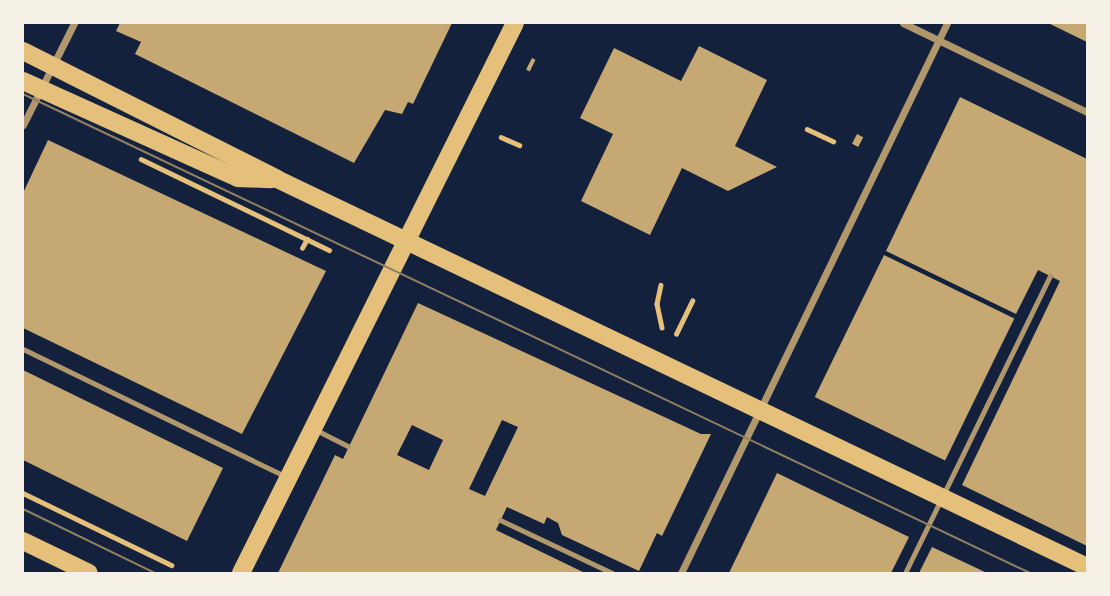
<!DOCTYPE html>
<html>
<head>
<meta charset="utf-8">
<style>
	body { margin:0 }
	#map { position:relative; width:1110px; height:596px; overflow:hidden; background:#14213d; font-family:Jost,sans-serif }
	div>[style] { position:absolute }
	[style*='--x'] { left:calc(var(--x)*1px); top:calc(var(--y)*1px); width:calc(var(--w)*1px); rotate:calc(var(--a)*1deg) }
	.building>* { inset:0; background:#c6a872; transform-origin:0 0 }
	.path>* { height:4.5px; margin:-2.25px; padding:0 2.25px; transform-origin:2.25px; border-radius:2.25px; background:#e5c07b }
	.service>* { height:5px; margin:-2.5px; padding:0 2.5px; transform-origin:2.5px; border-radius:2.5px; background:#b1986c }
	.minor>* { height:7px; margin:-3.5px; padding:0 3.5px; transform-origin:3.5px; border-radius:3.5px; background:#b1986c }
	.primary>* { height:18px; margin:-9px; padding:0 9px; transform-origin:9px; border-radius:9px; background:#e5c07b }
	.tram>* { height:2px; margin:-1px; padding:0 1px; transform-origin:1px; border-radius:1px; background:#918062 }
	span { translate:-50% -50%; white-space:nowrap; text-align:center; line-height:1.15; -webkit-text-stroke:7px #f6f1e7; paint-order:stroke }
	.frame { position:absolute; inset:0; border:24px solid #f6f1e7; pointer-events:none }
</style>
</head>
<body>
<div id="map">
	<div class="building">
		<div style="clip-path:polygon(120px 23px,452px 23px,413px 104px,408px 102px,402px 114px,385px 110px,354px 163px,135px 54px,141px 42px,116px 31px)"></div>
		<div style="clip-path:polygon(1048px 23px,1087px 23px,1087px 42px)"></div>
		<div style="clip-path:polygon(699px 46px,767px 80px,735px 146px,777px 167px,728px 191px,682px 168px,650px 235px,581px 201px,613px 134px,580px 118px,614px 48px,681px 81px)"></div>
		<div style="left:532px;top:58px;width:4px;height:13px;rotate:27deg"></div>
		<div style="clip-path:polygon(960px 97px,1087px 159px,1087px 546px,962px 485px,1060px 281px,1038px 270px,1016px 314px,886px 251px)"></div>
		<div style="left:857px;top:134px;width:7px;height:11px;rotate:27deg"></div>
		<div style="clip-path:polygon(48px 140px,326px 271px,242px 434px,23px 328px,23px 193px)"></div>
		<div style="left:884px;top:255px;width:145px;height:158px;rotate:26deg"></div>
		<div style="clip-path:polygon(evenodd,418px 303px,701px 434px,711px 434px,662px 536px,657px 533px,639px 571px,562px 535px,558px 523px,547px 517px,544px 524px,507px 507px,496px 530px,585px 573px,278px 573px,335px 455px,343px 459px,418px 303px,502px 420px,518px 427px,485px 496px,469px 489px,502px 420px,418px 303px,412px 425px,443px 440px,429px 470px,397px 455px,412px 425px)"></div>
		<div style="clip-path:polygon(23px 370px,223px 468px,187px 541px,23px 460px)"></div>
		<div style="clip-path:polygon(777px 473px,909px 537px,891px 573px,729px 573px)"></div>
		<div style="clip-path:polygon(932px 547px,987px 573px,919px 573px)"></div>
	</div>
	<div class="path">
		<div style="--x:807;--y:129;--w:29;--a:25"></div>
		<div style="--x:501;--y:137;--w:20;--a:24"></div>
		<div style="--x:141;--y:159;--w:209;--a:25.8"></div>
		<div style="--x:302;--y:248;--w:10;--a:-61"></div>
		<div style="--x:661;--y:285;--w:19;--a:102"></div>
		<div style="--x:657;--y:304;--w:24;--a:78"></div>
		<div style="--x:676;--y:334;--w:37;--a:-64"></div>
		<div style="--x:23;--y:493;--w:165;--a:25.9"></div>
	</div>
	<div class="service">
		<div style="--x:23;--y:349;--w:291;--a:25.9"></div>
		<div style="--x:316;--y:430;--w:36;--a:27"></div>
		<div style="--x:500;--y:520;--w:124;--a:25.3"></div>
		<div style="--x:905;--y:573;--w:331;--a:-64"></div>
	</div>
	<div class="minor">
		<div style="--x:903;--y:23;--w:204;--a:25.8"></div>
		<div style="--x:23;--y:125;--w:114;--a:-63.4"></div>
		<div style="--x:681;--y:573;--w:611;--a:-64.19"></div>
	</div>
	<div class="primary">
		<div style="--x:23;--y:51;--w:284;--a:26.7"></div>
		<div style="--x:277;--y:179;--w:898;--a:25.59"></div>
		<div style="--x:23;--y:81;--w:236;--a:24.3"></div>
		<div style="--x:238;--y:178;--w:33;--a:2"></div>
		<div style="--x:23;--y:541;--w:73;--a:25.9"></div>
		<div style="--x:241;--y:573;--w:614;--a:-63.52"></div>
	</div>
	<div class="tram">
		<div style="--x:23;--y:94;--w:1115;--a:25.44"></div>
		<div style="--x:23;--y:509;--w:147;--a:25.9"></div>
	</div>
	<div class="frame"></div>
</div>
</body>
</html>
